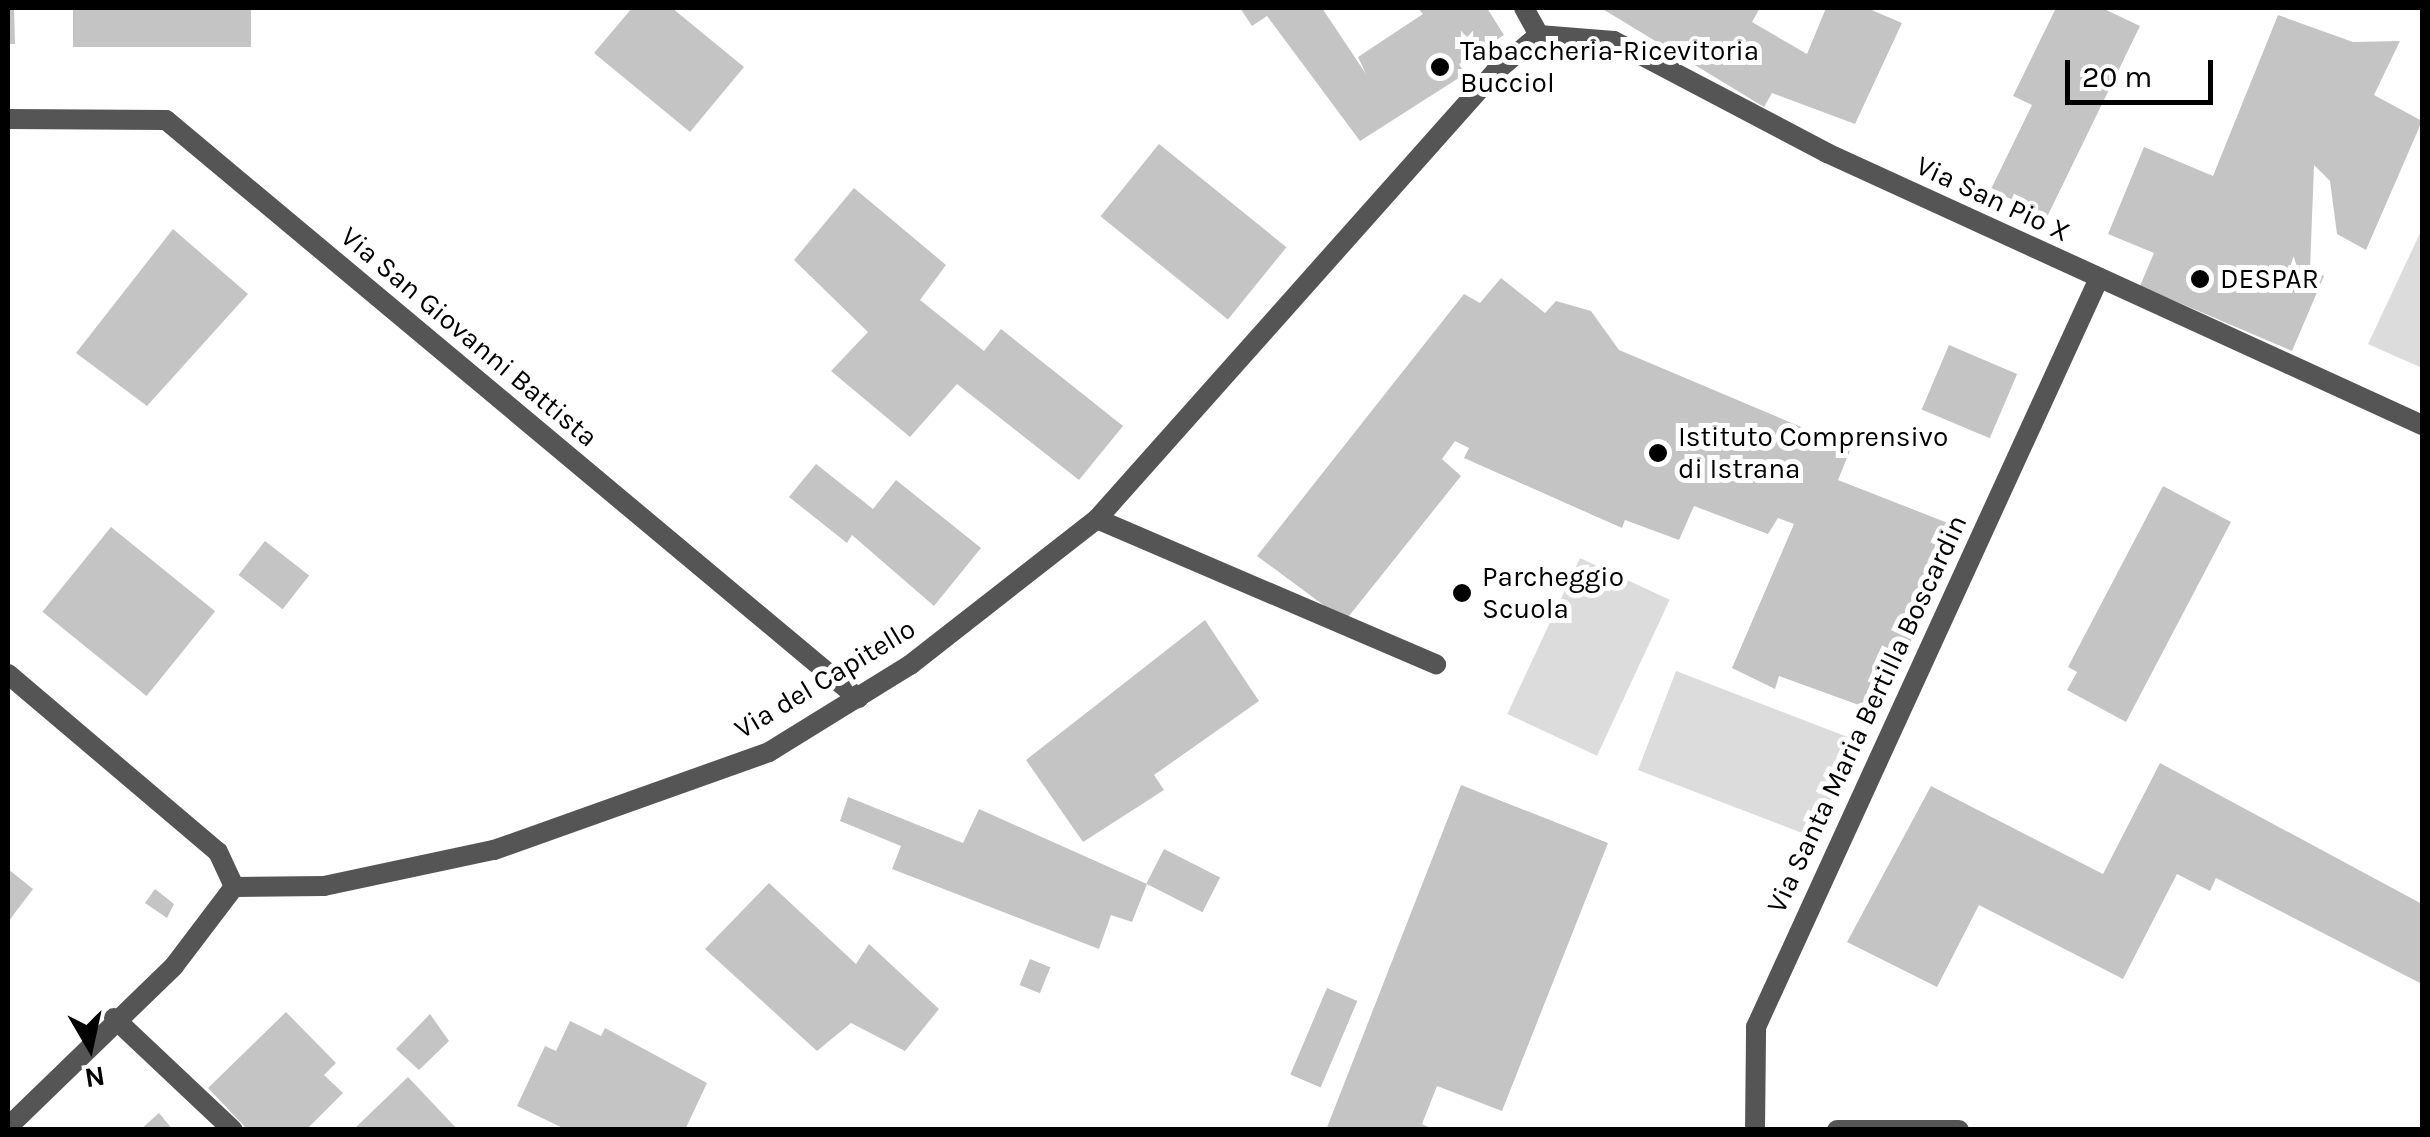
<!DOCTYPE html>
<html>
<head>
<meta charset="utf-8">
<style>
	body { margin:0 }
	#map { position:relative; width:2430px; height:1137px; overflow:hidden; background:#fff; font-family:Karla,sans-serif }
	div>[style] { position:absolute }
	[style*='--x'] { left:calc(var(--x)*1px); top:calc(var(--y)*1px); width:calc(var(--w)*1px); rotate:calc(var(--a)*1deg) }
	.green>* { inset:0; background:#dcdcdc; transform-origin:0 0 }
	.building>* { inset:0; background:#c4c4c4; transform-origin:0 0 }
	.lane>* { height:20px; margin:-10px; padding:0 10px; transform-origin:10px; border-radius:10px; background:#555 }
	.street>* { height:20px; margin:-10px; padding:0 10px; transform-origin:10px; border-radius:10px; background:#555 }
	.dots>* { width:28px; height:28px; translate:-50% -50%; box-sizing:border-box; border:5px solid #fff; border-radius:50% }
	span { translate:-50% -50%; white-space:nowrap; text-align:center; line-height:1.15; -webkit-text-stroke:10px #fff; paint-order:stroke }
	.poi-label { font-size:28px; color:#000 }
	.left { translate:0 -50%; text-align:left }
	.street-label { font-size:28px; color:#000 }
	.frame { position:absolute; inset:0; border:10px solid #000; pointer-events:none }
	.north { position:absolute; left:40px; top:997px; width:100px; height:100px; -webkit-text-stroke:8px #fff; paint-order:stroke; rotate:171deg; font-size:28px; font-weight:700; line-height:40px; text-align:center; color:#000 }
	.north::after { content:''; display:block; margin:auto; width:35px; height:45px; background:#000; clip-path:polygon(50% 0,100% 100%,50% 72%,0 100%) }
	.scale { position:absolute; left:2065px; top:60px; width:148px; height:45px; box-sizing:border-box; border:5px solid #000; border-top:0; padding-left:12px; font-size:30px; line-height:35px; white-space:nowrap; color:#000; -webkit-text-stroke:8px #fff; paint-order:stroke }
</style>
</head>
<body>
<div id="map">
	<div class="green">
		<div style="clip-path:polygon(2422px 229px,2422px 368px,2368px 344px)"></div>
		<div style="left:1580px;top:558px;width:99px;height:172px;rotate:25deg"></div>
		<div style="left:1676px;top:671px;width:191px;height:106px;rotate:21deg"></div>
	</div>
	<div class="building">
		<div style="clip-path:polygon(8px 8px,14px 8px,15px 44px,8px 44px)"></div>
		<div style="left:73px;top:8px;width:178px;height:39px"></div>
		<div style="clip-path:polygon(632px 8px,672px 8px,744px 67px,690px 132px,594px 53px)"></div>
		<div style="clip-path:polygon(1240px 8px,1322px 8px,1366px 74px,1358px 57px,1423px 14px,1418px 8px,1487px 8px,1504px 35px,1459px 64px,1465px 74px,1360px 141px,1267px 16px,1252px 26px)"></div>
		<div style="clip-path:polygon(1601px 8px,1760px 8px,1752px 22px,1807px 54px,1826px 8px,1867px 8px,1902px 23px,1855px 124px,1772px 93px,1764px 107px)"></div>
		<div style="clip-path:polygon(2056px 8px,2102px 8px,2140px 26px,2047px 217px,1991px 189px,2032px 105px,2013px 96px)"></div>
		<div style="clip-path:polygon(2278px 15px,2353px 42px,2400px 41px,2374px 95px,2422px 121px,2366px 250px,2337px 234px,2330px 181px,2314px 165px,2310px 270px,2324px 276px,2292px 351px,2140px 286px,2154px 253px,2108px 234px,2144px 147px,2213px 176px)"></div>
		<div style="left:1159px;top:144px;width:164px;height:93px;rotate:39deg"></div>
		<div style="clip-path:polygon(854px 188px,946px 265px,920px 300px,984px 351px,1001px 329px,1123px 426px,1079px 480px,957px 384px,910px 437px,831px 371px,868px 332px,794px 260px)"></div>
		<div style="clip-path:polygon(173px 229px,248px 294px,147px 406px,76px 353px)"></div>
		<div style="clip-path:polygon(1501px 278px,1545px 313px,1556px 301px,1591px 311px,1619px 350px,1851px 448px,1838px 480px,1963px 529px,1878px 712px,1779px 676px,1775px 689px,1732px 668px,1794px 524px,1778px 518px,1768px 534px,1694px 506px,1679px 540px,1625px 520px,1622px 528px,1464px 458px,1469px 448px,1455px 441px,1442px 459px,1461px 476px,1345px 621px,1257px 556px,1464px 294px,1480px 303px)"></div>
		<div style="left:1949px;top:345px;width:74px;height:70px;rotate:23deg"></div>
		<div style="clip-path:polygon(816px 464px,873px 509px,896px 480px,981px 548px,934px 606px,852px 535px,847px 543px,789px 497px)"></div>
		<div style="clip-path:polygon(2163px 486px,2231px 522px,2126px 722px,2067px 690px,2077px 672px,2068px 667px)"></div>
		<div style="left:111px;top:527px;width:134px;height:109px;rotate:39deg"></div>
		<div style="left:265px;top:541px;width:56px;height:43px;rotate:38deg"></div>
		<div style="clip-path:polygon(1205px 620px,1259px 701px,1154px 775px,1164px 790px,1083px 842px,1026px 760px)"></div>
		<div style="clip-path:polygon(2160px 763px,2422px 904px,2420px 983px,2216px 878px,2210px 891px,2177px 874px,2123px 979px,1979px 905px,1937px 987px,1847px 942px,1931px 786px,2103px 874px)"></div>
		<div style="clip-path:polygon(1461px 785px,1608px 843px,1502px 1111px,1437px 1086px,1422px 1124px,1435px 1130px,1326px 1130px)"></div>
		<div style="clip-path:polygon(848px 797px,963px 843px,979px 809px,1147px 884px,1132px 922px,1111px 915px,1099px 949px,892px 869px,901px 846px,840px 821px)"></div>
		<div style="left:1164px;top:849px;width:63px;height:39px;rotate:27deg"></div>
		<div style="clip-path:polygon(8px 869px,33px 889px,8px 922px)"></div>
		<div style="clip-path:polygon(769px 883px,856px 964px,869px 944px,939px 1009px,905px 1051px,851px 1023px,817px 1051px,705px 949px)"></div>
		<div style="clip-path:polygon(155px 889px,174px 904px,167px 918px,145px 903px)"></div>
		<div style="left:1030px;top:959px;width:22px;height:28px;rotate:22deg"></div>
		<div style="left:1327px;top:988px;width:33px;height:94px;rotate:23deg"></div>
		<div style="clip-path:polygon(286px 1012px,336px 1063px,324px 1075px,343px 1093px,306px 1130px,248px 1130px,208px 1088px)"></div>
		<div style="clip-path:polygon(430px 1014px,449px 1041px,419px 1070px,396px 1049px)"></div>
		<div style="clip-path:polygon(570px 1021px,601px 1036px,605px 1028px,707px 1083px,685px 1130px,567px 1130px,517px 1106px,545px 1046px,556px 1051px)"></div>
		<div style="clip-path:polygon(408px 1077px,458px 1130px,353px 1130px)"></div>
		<div style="clip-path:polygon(159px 1113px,173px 1130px,140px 1130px)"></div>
	</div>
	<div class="lane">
		<div style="--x:1524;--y:8;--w:31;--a:61"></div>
		<div style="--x:1097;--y:519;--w:369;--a:23.2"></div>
	</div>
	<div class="street">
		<div style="--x:8;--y:119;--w:158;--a:0.4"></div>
		<div style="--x:166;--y:120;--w:902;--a:39.87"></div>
		<div style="--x:8;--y:674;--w:275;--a:40.3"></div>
		<div style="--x:218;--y:852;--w:38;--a:65"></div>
		<div style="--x:114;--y:1018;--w:163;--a:43.3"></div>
		<div style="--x:8;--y:1127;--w:231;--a:-44.1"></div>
		<div style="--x:174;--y:966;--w:99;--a:-52.8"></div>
		<div style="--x:234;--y:887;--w:90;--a:-0.6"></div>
		<div style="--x:324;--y:886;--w:174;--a:-12"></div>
		<div style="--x:494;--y:850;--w:292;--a:-19.6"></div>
		<div style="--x:769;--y:752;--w:166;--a:-31.7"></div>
		<div style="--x:910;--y:665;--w:237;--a:-38"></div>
		<div style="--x:1097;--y:519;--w:599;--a:-48.32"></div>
		<div style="--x:1495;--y:72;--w:57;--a:-40.1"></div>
		<div style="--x:1539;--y:35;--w:75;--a:4.6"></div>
		<div style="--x:1614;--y:41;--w:241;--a:27.7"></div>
		<div style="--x:1827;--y:153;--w:654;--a:24.57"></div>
		<div style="--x:1755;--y:1130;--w:103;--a:-89.4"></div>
		<div style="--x:1756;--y:1027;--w:824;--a:-65.39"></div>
		<div style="--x:1837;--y:1130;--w:122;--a:0"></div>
	</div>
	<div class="dots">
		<div style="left:1440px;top:67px;background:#000"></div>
		<div style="left:2200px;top:279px;background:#000"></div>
		<div style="left:1658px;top:453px;background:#000"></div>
		<div style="left:1462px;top:593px;background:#000"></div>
	</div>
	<div class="poi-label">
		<span class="left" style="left:1460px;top:67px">Tabaccheria-Ricevitoria<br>Bucciol</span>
		<span class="left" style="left:2220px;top:279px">DESPAR</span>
		<span class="left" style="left:1678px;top:453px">Istituto Comprensivo<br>di Istrana</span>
		<span class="left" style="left:1482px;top:593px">Parcheggio<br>Scuola</span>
	</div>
	<div class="street-label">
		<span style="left:1993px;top:199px;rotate:25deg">Via San Pio X</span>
		<span style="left:469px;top:337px;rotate:40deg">Via San Giovanni Battista</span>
		<span style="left:825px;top:679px;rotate:-31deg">Via del Capitello</span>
		<span style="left:1867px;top:714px;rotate:-65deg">Via Santa Maria Bertilla Boscardin</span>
	</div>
	<div class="frame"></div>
	<div class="north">N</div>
	<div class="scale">20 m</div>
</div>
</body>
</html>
